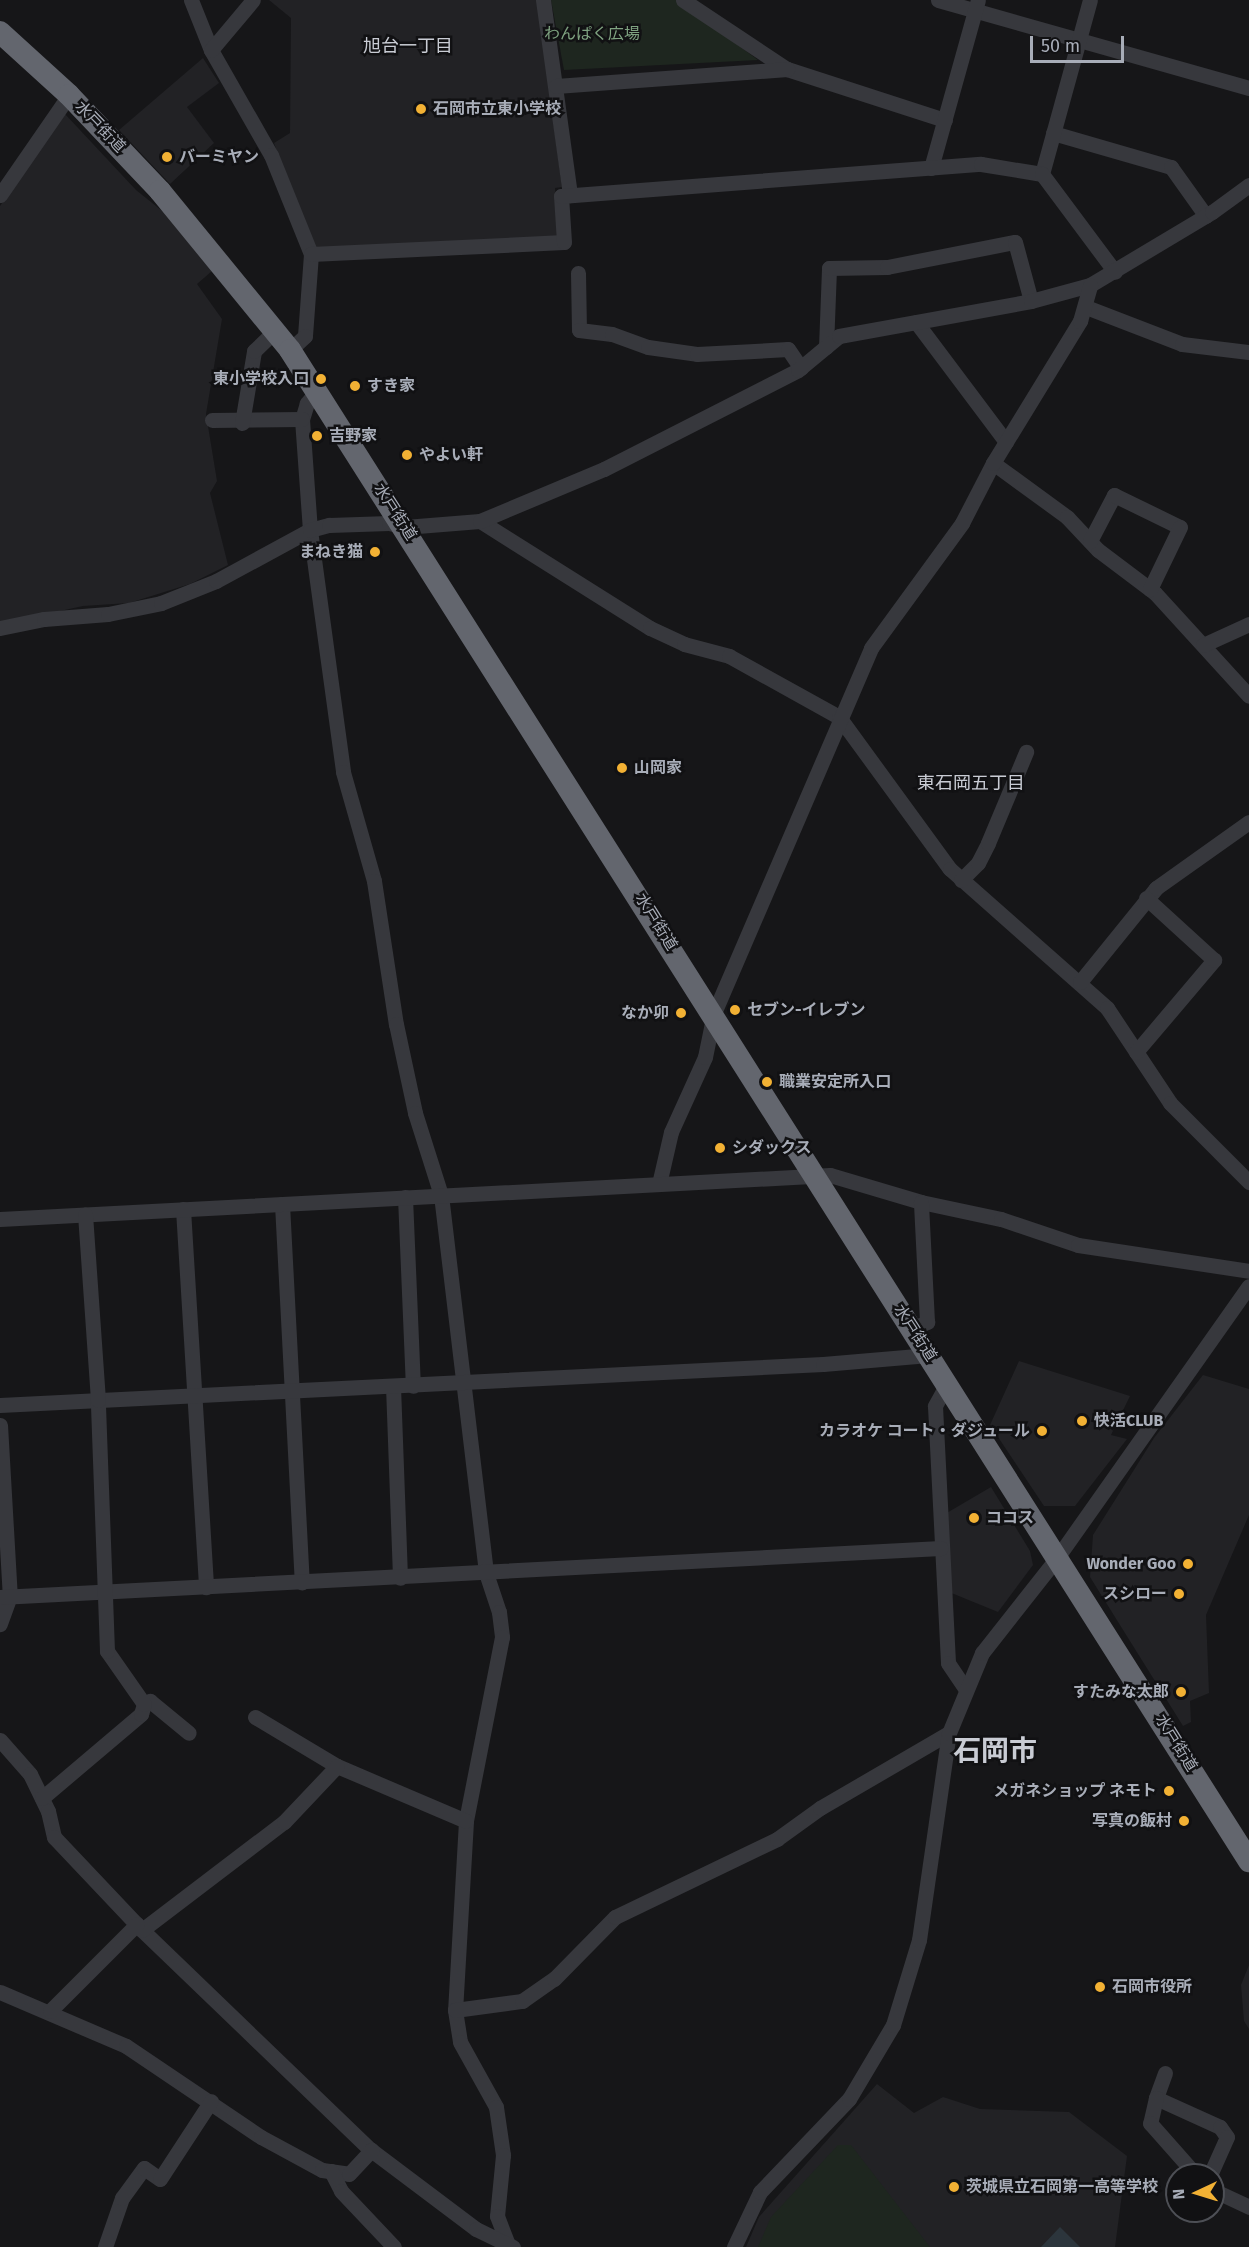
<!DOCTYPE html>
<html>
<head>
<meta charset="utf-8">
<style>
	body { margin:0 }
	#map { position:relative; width:1249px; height:2247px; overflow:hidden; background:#161618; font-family:"Fira Sans","Noto Sans JP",sans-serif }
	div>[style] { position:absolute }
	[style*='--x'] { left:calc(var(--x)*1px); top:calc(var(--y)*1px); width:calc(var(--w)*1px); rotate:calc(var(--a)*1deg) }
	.built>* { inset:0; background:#222225 }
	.green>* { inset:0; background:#1e261f }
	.water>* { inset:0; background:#2c353c }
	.minor>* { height:15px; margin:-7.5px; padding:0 7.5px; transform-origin:7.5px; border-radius:7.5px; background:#37383d }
	.highway>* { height:22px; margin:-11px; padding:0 11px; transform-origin:11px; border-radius:11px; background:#63666e }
	.dots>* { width:16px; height:16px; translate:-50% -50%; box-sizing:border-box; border:3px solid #111113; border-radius:50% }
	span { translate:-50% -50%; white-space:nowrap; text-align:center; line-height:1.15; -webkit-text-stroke:5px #111113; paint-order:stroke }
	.park-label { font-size:16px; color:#7fa381 }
	.poi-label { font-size:16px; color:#a8adb8; font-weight:700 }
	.left { translate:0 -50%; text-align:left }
	.right { translate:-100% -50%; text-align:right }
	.street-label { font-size:16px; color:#a8adb8 }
	.neighbourhood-label { font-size:18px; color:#c9ccd4 }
	.town-label { font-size:28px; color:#c9ccd4; font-weight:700 }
	.north { position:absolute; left:1165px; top:2163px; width:60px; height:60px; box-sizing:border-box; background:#111113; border:2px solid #4d4f55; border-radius:50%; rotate:266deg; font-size:16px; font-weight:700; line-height:24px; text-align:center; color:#a8adb8 }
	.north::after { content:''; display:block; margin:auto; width:21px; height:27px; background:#f2b134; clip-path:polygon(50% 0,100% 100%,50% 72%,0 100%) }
	.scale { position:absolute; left:1030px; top:36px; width:94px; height:27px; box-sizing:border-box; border:3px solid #a8adb8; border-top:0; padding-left:8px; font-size:18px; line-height:21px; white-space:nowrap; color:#a8adb8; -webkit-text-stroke:4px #111113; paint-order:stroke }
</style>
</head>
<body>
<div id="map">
	<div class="built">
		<div style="clip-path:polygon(269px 0,537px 0,562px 187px,555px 188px,558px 237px,313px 252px,274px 143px,290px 133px,291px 18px)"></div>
		<div style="clip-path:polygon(203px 58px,219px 83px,187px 107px,214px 143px,170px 184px,119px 130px)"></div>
		<div style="clip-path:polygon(65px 114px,136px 190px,166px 214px,212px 271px,197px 284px,222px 319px,206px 414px,217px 481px,210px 493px,228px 565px,190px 584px,129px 603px,83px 606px,0 624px,0 206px)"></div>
		<div style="clip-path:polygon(1019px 1361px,1130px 1396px,1111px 1435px,1127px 1439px,1075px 1506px,1044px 1506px,990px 1425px)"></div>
		<div style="clip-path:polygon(1203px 1375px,1249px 1389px,1249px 1515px,1206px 1615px,1209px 1693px,1190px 1701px,1191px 1722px,1183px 1726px,1090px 1577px,1093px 1535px,1154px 1438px)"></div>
		<div style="clip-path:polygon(991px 1487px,1030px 1551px,1033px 1565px,998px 1612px,949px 1592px,945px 1514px)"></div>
		<div style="clip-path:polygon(1249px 1965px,1249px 2029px,1244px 2021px,1241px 1985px)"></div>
		<div style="clip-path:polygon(877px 2084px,914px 2113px,943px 2097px,980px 2109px,1069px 2112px,1127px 2156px,1115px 2247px,746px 2247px,759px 2217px)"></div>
	</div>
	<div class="green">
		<div style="clip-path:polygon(551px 0,677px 0,758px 60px,564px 70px)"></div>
		<div style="clip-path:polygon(838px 2145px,851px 2145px,930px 2247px,758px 2247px,771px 2217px)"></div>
	</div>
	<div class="water">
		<div style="clip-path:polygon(1060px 2227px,1080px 2247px,1041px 2247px)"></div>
	</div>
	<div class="minor">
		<div style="--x:191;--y:0;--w:54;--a:68.2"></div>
		<div style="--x:211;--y:50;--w:121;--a:60.3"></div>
		<div style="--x:271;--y:155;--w:107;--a:68"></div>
		<div style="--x:311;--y:254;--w:82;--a:94.2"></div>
		<div style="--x:305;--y:336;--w:21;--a:137"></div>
		<div style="--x:543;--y:0;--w:197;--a:82.1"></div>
		<div style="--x:683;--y:0;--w:125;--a:33.6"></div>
		<div style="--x:787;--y:69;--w:166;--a:17.9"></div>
		<div style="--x:938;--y:0;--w:323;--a:15.8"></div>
		<div style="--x:211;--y:50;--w:65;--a:-50"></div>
		<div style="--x:556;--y:86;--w:232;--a:-4.2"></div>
		<div style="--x:1053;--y:133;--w:123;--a:16.1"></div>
		<div style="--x:1171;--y:167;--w:60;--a:54.5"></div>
		<div style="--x:931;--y:168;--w:174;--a:-74.4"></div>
		<div style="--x:1042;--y:174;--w:180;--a:-74.6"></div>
		<div style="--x:0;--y:195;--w:121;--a:-55.4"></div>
		<div style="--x:311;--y:254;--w:253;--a:-2.7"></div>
		<div style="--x:564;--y:242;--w:46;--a:-93.7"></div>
		<div style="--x:561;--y:196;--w:421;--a:-4.4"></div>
		<div style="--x:981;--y:164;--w:62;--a:9.3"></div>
		<div style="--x:1042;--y:174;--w:122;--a:53.3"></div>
		<div style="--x:578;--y:273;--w:57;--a:89"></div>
		<div style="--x:579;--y:330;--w:33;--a:7"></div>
		<div style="--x:612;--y:334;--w:38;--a:20"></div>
		<div style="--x:648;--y:347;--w:49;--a:8.1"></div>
		<div style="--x:697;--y:354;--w:91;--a:-3.1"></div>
		<div style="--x:788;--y:349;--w:23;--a:56"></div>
		<div style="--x:1086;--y:307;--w:103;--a:21.1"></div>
		<div style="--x:1182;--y:344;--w:67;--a:6.8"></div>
		<div style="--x:916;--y:322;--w:150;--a:53.1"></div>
		<div style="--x:826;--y:347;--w:79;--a:-87.8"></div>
		<div style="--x:829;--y:268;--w:58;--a:-1"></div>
		<div style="--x:887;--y:267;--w:130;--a:-11.1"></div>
		<div style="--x:1015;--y:242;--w:61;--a:74.8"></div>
		<div style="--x:317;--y:391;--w:16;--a:130"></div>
		<div style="--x:307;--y:403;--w:17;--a:107"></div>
		<div style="--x:302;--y:419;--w:111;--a:85.9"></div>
		<div style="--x:310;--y:530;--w:244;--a:82.2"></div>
		<div style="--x:343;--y:772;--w:113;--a:74.1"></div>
		<div style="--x:374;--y:881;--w:145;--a:81.3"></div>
		<div style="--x:396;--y:1024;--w:91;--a:77.9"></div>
		<div style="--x:415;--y:1113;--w:86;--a:72.4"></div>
		<div style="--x:441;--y:1195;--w:381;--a:83.2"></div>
		<div style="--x:486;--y:1573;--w:41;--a:71.6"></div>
		<div style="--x:499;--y:1612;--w:25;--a:83"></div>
		<div style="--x:502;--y:1637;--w:187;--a:101.1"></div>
		<div style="--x:466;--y:1821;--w:189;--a:93.3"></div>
		<div style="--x:455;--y:2010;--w:32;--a:81"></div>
		<div style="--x:460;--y:2042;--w:74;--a:61"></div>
		<div style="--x:496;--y:2107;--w:49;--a:81.7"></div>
		<div style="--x:503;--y:2155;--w:61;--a:95.6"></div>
		<div style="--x:497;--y:2216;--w:30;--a:69"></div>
		<div style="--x:212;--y:420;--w:90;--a:-0.6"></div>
		<div style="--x:242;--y:423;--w:73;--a:-80.5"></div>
		<div style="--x:254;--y:351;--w:29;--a:-44"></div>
		<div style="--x:993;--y:463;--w:92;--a:36.1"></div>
		<div style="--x:1067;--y:517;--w:45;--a:46.8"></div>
		<div style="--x:1098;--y:550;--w:71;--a:37"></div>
		<div style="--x:1155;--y:593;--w:139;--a:47.6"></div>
		<div style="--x:480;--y:521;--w:201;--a:32.2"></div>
		<div style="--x:650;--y:628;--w:38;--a:25"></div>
		<div style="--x:684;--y:644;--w:47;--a:14.9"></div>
		<div style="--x:729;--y:656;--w:126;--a:29"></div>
		<div style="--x:839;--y:717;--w:188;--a:53.9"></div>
		<div style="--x:950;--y:869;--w:210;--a:41.5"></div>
		<div style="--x:1107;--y:1008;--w:114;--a:56.4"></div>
		<div style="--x:1170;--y:1103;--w:112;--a:45"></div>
		<div style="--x:1090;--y:541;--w:52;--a:-62.4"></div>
		<div style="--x:1114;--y:495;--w:73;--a:25.9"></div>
		<div style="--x:1180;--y:527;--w:69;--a:115.8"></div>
		<div style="--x:0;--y:628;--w:45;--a:-11.6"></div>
		<div style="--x:44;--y:619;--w:64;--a:-4.5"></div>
		<div style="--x:108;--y:614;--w:54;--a:-11.7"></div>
		<div style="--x:161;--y:603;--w:59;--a:-21.8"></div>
		<div style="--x:216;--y:581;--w:107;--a:-28.5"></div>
		<div style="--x:310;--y:530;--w:20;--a:-15"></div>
		<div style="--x:329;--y:525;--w:60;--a:-1.9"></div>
		<div style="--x:389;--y:523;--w:16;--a:14"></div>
		<div style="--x:405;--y:527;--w:75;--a:-4.6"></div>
		<div style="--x:480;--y:521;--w:134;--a:-22.8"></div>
		<div style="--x:604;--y:469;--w:218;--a:-27"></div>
		<div style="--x:798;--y:370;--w:53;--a:-39.7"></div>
		<div style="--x:839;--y:336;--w:195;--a:-10.3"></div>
		<div style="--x:1031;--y:301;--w:61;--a:-15.2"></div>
		<div style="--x:1090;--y:285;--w:142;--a:-30.9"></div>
		<div style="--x:1212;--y:212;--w:46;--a:-36.1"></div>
		<div style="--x:1203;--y:645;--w:51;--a:-24.5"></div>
		<div style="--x:961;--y:880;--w:24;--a:-45"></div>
		<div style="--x:978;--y:863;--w:22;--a:-63"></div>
		<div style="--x:988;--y:843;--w:99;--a:-67.3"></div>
		<div style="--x:1080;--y:982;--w:121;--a:-51"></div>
		<div style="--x:1156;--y:888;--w:114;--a:-35.4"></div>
		<div style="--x:1136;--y:1052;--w:121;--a:-49.7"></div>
		<div style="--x:1214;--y:960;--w:92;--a:-137.6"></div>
		<div style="--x:659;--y:1184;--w:53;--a:-77"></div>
		<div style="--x:671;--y:1132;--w:82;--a:-65.6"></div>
		<div style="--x:705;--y:1057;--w:45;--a:-78.4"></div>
		<div style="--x:714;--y:1013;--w:397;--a:-66.7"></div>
		<div style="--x:871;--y:648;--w:155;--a:-53.9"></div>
		<div style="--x:962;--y:523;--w:68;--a:-62.7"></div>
		<div style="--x:993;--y:463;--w:167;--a:-58.5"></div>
		<div style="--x:1080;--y:321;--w:37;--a:-74"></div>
		<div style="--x:405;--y:1197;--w:189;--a:87.6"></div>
		<div style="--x:282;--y:1204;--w:379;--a:87"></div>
		<div style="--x:183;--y:1209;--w:379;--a:86.5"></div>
		<div style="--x:0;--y:1219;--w:831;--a:-3.03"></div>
		<div style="--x:830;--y:1175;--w:95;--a:16.5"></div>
		<div style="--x:921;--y:1202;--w:82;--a:12"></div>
		<div style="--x:1001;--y:1219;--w:81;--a:18.7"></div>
		<div style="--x:1078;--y:1245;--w:173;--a:8.6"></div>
		<div style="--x:912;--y:1329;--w:17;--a:-25"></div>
		<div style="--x:927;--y:1322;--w:120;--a:-92.9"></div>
		<div style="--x:947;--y:1384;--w:25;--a:119"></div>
		<div style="--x:935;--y:1406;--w:257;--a:87.1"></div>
		<div style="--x:948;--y:1663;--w:30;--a:56"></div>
		<div style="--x:393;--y:1386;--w:192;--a:87.9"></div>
		<div style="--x:0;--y:1405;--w:824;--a:-2.85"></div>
		<div style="--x:823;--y:1364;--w:106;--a:-4.9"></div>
		<div style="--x:0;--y:1425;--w:171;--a:86.7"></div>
		<div style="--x:10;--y:1596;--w:30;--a:110"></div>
		<div style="--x:0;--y:1597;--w:942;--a:-2.98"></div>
		<div style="--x:144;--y:1704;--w:7;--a:-27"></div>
		<div style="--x:150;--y:1701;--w:50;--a:39.4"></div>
		<div style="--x:255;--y:1717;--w:96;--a:30.9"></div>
		<div style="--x:337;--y:1766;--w:140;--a:23.1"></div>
		<div style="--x:0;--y:1740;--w:45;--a:48.6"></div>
		<div style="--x:30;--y:1774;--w:41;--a:64.1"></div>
		<div style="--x:48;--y:1811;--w:27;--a:77"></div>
		<div style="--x:54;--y:1837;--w:128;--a:46.6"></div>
		<div style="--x:142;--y:1930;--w:318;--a:43.9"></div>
		<div style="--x:371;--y:2150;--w:131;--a:37"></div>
		<div style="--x:476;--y:2229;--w:41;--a:25.9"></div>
		<div style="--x:42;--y:1798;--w:130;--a:-40.3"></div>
		<div style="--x:141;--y:1714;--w:10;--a:-73"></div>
		<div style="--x:144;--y:1704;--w:65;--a:-124.9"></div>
		<div style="--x:107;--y:1651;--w:251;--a:-92.1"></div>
		<div style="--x:98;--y:1400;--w:186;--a:-94"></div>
		<div style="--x:142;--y:1930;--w:178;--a:-37.3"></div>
		<div style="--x:284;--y:1822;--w:77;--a:-46.6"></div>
		<div style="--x:0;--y:1992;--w:137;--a:23.2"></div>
		<div style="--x:126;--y:2046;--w:163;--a:34"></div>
		<div style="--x:261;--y:2137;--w:69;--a:28.4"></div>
		<div style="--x:322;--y:2170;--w:27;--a:8"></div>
		<div style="--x:349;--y:2174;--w:33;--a:-47"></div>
		<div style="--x:455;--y:2010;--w:68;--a:-7.7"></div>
		<div style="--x:522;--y:2001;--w:39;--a:-35"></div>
		<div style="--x:554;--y:1979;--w:87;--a:-45.5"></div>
		<div style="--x:615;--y:1917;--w:180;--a:-25.7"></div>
		<div style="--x:777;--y:1839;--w:53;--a:-35.8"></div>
		<div style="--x:820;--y:1808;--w:149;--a:-30.2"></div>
		<div style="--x:50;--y:2011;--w:123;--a:-45"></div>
		<div style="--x:1165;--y:2073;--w:27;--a:110"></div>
		<div style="--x:1156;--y:2098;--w:70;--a:24.4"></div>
		<div style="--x:1220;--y:2127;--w:12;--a:55"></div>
		<div style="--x:1227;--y:2137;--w:42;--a:114.1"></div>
		<div style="--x:1156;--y:2098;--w:26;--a:103"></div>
		<div style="--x:1150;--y:2123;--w:69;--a:48.5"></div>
		<div style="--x:331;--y:2171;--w:22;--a:63"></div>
		<div style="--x:341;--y:2191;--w:77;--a:46.6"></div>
		<div style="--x:1213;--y:2190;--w:40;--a:25"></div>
		<div style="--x:105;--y:2247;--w:52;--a:-70.9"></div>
		<div style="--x:122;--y:2198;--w:37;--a:-54"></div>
		<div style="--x:144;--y:2168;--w:19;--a:35"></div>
		<div style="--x:160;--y:2179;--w:93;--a:-56.8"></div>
		<div style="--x:734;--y:2247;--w:61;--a:-64.7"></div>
		<div style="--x:760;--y:2192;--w:129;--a:-46.3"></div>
		<div style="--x:849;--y:2099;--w:86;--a:-59.3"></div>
		<div style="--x:893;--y:2025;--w:89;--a:-73"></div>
		<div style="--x:919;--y:1940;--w:209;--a:-81.8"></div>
		<div style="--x:949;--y:1733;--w:87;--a:-67.6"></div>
		<div style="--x:982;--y:1653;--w:125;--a:-51.8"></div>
		<div style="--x:1059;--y:1555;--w:329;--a:-54.8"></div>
	</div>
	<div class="highway">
		<div style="--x:0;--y:32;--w:93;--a:42.4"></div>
		<div style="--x:69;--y:95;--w:132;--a:46.5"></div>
		<div style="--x:160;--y:191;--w:205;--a:50.7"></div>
		<div style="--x:290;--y:350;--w:1790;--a:57.6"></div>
	</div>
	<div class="dots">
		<div style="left:421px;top:109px;background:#f2b134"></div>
		<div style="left:167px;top:157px;background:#f2b134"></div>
		<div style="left:321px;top:379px;background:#f2b134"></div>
		<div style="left:355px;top:386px;background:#f2b134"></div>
		<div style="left:317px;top:436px;background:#f2b134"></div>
		<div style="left:407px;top:455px;background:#f2b134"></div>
		<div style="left:375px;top:552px;background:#f2b134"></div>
		<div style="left:622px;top:768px;background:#f2b134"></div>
		<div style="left:735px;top:1010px;background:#f2b134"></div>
		<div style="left:681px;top:1013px;background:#f2b134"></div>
		<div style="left:767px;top:1082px;background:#f2b134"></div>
		<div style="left:720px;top:1148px;background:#f2b134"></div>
		<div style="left:1082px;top:1421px;background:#f2b134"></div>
		<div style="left:1042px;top:1431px;background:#f2b134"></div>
		<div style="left:974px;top:1518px;background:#f2b134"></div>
		<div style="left:1188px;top:1564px;background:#f2b134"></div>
		<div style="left:1179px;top:1594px;background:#f2b134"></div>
		<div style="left:1181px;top:1692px;background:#f2b134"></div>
		<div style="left:1169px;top:1791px;background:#f2b134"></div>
		<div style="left:1184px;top:1821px;background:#f2b134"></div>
		<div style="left:1100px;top:1987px;background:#f2b134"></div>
		<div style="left:954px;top:2187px;background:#f2b134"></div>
	</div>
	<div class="park-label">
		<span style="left:592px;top:34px">わんぱく広場</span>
	</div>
	<div class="poi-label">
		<span class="left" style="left:433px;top:109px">石岡市立東小学校</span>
		<span class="left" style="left:179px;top:157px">バーミヤン</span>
		<span class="right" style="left:309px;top:379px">東小学校入口</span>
		<span class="left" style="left:367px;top:386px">すき家</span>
		<span class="left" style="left:329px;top:436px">吉野家</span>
		<span class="left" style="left:419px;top:455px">やよい軒</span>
		<span class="right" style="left:363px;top:552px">まねき猫</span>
		<span class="left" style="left:634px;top:768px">山岡家</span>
		<span class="left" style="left:747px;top:1010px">セブン-イレブン</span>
		<span class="right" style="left:669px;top:1013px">なか卯</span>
		<span class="left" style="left:779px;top:1082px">職業安定所入口</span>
		<span class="left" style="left:732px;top:1148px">シダックス</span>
		<span class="left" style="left:1094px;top:1421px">快活CLUB</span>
		<span class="right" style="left:1030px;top:1431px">カラオケ コート・ダジュール</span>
		<span class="left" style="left:986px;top:1518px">ココス</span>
		<span class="right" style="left:1176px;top:1564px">Wonder Goo</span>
		<span class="right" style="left:1167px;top:1594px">スシロー</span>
		<span class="right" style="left:1169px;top:1692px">すたみな太郎</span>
		<span class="right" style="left:1157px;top:1791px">メガネショップ ネモト</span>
		<span class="right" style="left:1172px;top:1821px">写真の飯村</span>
		<span class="left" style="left:1112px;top:1987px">石岡市役所</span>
		<span class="left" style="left:966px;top:2187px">茨城県立石岡第一高等学校</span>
	</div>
	<div class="street-label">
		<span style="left:100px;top:127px;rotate:46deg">水戸街道</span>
		<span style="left:395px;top:512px;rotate:57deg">水戸街道</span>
		<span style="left:656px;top:922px;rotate:58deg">水戸街道</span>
		<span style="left:915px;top:1333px;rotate:57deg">水戸街道</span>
		<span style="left:1176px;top:1743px;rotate:58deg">水戸街道</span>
	</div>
	<div class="neighbourhood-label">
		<span style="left:408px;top:46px">旭台一丁目</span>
		<span style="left:971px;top:783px">東石岡五丁目</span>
	</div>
	<div class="town-label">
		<span style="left:995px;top:1751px">石岡市</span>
	</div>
	<div class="north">N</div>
	<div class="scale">50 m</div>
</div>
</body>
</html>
